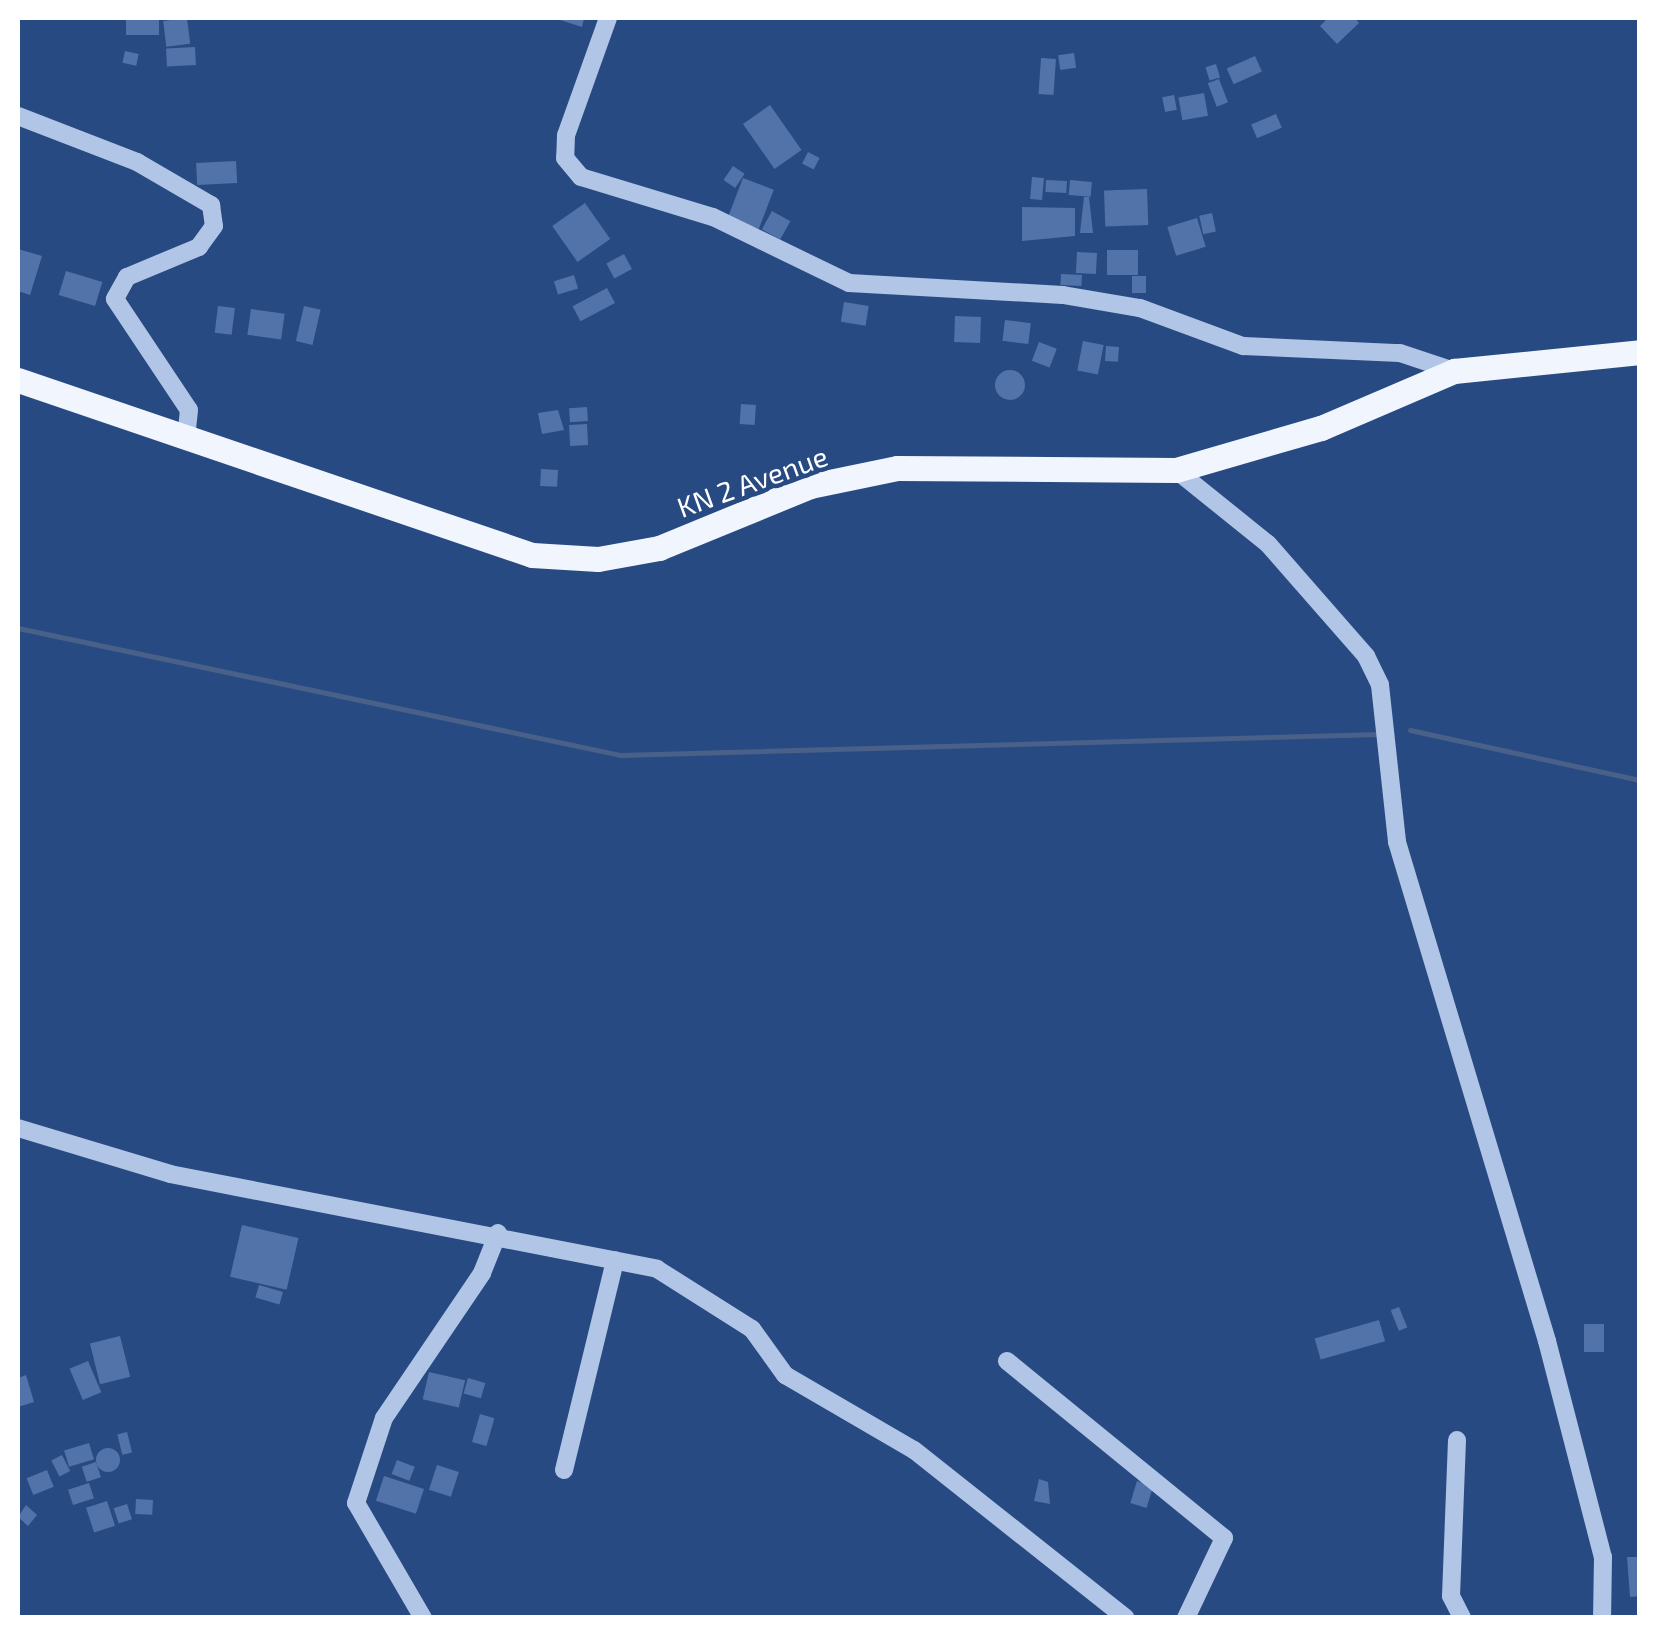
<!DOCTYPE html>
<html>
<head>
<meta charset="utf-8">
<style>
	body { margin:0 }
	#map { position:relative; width:1657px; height:1635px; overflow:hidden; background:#284a82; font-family:"Exo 2",sans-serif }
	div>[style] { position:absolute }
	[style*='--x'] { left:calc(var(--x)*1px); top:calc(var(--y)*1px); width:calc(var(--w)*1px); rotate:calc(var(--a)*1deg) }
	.stream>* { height:5px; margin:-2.5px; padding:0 2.5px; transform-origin:2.5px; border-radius:2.5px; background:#496189 }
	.building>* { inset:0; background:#5173aa; transform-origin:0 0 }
	.round { border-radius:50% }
	.minor>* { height:18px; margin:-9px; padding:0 9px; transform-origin:9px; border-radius:9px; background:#b1c6e6 }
	.major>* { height:25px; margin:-12.5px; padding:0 12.5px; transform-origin:12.5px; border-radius:12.5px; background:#f1f5fd }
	span { translate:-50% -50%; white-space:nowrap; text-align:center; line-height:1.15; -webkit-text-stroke:9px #284a82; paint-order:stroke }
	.street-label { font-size:28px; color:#fff }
	.frame { position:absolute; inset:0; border:20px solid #fff; pointer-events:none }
</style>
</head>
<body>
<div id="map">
	<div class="stream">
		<div style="--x:18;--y:628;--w:615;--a:11.91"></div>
		<div style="--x:620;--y:755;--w:760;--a:-1.58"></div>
		<div style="--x:1410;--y:730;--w:235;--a:12.3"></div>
	</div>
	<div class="building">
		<div style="left:126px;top:18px;width:33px;height:17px"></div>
		<div style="left:187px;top:18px;width:26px;height:24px;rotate:83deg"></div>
		<div style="clip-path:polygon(554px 18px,584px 18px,582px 27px)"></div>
		<div style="clip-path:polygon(1328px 18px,1355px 18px,1359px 23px,1337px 44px,1320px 26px)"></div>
		<div style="left:195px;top:47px;width:18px;height:29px;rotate:87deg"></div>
		<div style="left:125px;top:51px;width:14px;height:12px;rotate:12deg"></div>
		<div style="left:1074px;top:53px;width:15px;height:16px;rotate:82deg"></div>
		<div style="left:1255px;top:56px;width:17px;height:31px;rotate:66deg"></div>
		<div style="left:1041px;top:58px;width:15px;height:36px;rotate:4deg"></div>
		<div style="left:1216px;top:64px;width:14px;height:11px;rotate:73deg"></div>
		<div style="left:1219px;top:79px;width:25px;height:12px;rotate:69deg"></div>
		<div style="left:1204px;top:93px;width:23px;height:26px;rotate:80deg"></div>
		<div style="left:1174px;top:95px;width:15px;height:12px;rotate:79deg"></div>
		<div style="left:770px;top:105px;width:55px;height:33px;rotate:55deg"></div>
		<div style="left:1276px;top:114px;width:15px;height:27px;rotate:67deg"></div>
		<div style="left:808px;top:152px;width:13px;height:13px;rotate:27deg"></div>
		<div style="left:236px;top:161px;width:22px;height:40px;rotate:87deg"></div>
		<div style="left:733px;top:166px;width:14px;height:17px;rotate:34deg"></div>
		<div style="left:1032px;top:177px;width:12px;height:22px;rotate:5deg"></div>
		<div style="left:743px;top:178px;width:33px;height:42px;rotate:21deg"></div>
		<div style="left:1046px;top:180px;width:21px;height:12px;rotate:3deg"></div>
		<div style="left:1070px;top:180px;width:22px;height:15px;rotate:5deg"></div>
		<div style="left:1147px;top:189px;width:36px;height:43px;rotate:88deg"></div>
		<div style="clip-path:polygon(1084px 197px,1089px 197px,1093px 233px,1080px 233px)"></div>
		<div style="left:585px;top:203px;width:44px;height:40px;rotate:55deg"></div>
		<div style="clip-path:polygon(1022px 207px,1075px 208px,1075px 236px,1022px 241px)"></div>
		<div style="left:772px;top:211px;width:21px;height:21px;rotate:29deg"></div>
		<div style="left:1212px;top:213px;width:19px;height:13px;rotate:78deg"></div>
		<div style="left:1197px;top:218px;width:30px;height:31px;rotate:73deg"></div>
		<div style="clip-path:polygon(18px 249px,42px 256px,30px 295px,18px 291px)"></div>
		<div style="left:1138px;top:250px;width:25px;height:31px;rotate:90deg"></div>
		<div style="left:1077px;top:252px;width:20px;height:21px;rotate:3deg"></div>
		<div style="left:624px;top:254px;width:17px;height:20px;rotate:62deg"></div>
		<div style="left:66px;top:271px;width:38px;height:25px;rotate:17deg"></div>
		<div style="left:1061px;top:274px;width:21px;height:11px;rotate:3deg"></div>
		<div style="left:574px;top:275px;width:14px;height:21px;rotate:73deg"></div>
		<div style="left:1132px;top:276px;width:14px;height:17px"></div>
		<div style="left:607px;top:288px;width:17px;height:39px;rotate:62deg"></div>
		<div style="left:844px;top:302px;width:25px;height:20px;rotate:9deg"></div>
		<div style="left:218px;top:306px;width:17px;height:27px;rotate:7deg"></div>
		<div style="left:304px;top:306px;width:17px;height:36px;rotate:13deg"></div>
		<div style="left:251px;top:309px;width:34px;height:26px;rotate:8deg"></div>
		<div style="left:955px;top:316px;width:26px;height:26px;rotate:2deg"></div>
		<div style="left:1005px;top:320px;width:26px;height:21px;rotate:7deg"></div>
		<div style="left:1083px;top:341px;width:21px;height:30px;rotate:11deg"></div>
		<div style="left:1039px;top:342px;width:19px;height:20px;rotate:21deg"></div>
		<div style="left:1106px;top:346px;width:13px;height:15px;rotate:4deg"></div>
		<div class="round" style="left:995px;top:370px;width:30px;height:30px"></div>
		<div style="left:741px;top:404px;width:15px;height:20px;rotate:4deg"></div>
		<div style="left:587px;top:407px;width:14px;height:18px;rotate:86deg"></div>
		<div style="clip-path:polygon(558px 410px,564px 430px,542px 434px,538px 413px)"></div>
		<div style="left:587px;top:424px;width:21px;height:18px;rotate:87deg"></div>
		<div style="left:541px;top:469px;width:17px;height:17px;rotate:3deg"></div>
		<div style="left:242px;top:1225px;width:58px;height:53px;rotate:13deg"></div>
		<div style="left:259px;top:1285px;width:25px;height:13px;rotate:16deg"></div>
		<div style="left:1399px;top:1307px;width:22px;height:9px;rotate:68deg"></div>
		<div style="left:1379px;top:1320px;width:22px;height:67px;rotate:74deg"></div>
		<div style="left:1584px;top:1324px;width:20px;height:28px"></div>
		<div style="left:120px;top:1336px;width:42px;height:31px;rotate:76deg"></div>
		<div style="left:88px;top:1361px;width:34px;height:20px;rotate:67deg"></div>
		<div style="left:429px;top:1372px;width:37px;height:28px;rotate:13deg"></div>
		<div style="clip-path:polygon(26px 1375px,34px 1402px,18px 1407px,18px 1378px)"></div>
		<div style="left:468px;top:1378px;width:18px;height:16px;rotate:16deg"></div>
		<div style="left:480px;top:1414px;width:15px;height:29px;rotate:16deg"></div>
		<div style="left:127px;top:1432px;width:21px;height:10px;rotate:76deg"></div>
		<div style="left:89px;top:1443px;width:17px;height:26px;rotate:73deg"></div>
		<div class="round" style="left:96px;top:1448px;width:24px;height:24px"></div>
		<div style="left:62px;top:1455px;width:18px;height:12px;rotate:63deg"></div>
		<div style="left:397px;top:1460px;width:19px;height:15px;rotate:21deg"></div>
		<div style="left:96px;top:1462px;width:16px;height:15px;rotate:72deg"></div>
		<div style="left:437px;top:1465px;width:23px;height:26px;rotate:18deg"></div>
		<div style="left:47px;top:1470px;width:18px;height:22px;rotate:68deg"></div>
		<div style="left:384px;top:1476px;width:42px;height:26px;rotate:18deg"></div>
		<div style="clip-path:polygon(1039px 1479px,1048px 1482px,1050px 1504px,1034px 1501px)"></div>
		<div style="left:1137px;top:1481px;width:17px;height:23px;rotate:17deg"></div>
		<div style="left:89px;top:1483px;width:16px;height:22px;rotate:72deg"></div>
		<div style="left:136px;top:1499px;width:17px;height:15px;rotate:3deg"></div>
		<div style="left:107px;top:1501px;width:26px;height:22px;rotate:72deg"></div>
		<div style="left:127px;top:1504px;width:16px;height:14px;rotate:72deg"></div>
		<div style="clip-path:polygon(26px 1505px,37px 1515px,28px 1526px,18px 1517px)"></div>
		<div style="clip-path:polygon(1627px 1557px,1640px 1557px,1640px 1596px,1630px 1597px)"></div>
	</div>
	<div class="minor">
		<div style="--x:608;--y:18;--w:124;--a:109.7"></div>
		<div style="--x:566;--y:135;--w:23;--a:92"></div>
		<div style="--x:565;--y:158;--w:25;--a:50"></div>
		<div style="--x:581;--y:177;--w:138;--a:16.9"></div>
		<div style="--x:713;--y:217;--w:151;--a:25.9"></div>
		<div style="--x:849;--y:283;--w:214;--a:3.2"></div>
		<div style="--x:1063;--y:295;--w:78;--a:9.6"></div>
		<div style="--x:1140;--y:308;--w:110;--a:20.3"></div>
		<div style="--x:1243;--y:346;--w:157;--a:2.6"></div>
		<div style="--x:1400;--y:353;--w:57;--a:18.4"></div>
		<div style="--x:18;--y:116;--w:128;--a:21.1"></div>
		<div style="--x:137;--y:162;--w:86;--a:30.2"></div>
		<div style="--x:211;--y:205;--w:21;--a:82"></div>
		<div style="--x:214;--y:226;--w:26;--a:126"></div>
		<div style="--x:199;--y:247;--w:78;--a:157.4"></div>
		<div style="--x:127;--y:277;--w:25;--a:119"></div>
		<div style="--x:115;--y:299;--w:133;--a:56.3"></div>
		<div style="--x:189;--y:410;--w:27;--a:96"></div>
		<div style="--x:1176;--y:470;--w:118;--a:38.8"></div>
		<div style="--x:1268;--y:544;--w:149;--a:48.8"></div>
		<div style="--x:1366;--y:656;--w:32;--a:64"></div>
		<div style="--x:1380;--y:685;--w:158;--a:83.8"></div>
		<div style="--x:1397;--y:842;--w:521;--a:73.27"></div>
		<div style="--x:1547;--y:1341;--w:223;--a:75.5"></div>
		<div style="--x:1603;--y:1557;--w:61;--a:90.9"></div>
		<div style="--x:18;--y:1128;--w:159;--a:16.8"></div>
		<div style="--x:170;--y:1174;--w:496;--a:11"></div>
		<div style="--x:657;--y:1269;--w:112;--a:32.3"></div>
		<div style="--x:752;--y:1329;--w:57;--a:54.3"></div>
		<div style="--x:785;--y:1375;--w:149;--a:30.2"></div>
		<div style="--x:914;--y:1450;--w:270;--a:38.4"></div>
		<div style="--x:1007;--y:1361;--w:280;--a:39.2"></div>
		<div style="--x:1224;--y:1538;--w:89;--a:115.4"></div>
		<div style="--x:1457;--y:1440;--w:156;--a:92.2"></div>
		<div style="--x:1451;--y:1596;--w:25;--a:63"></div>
		<div style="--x:564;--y:1470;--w:216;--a:-76.3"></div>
		<div style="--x:423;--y:1618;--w:133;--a:-120.2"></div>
		<div style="--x:356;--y:1503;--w:89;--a:-71.8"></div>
		<div style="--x:384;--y:1418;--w:175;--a:-55.9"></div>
		<div style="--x:482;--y:1273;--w:43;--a:-68.2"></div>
	</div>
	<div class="major">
		<div style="--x:18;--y:380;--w:543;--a:18.8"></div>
		<div style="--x:532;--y:555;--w:66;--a:3.5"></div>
		<div style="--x:598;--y:559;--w:62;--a:-10.2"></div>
		<div style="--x:659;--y:548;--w:163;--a:-22.3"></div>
		<div style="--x:810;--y:486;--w:89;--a:-11.7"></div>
		<div style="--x:897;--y:468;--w:279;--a:0.4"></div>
		<div style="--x:1176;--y:470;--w:151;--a:-16.2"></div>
		<div style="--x:1321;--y:428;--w:145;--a:-23.2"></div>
		<div style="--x:1454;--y:371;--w:187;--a:-5.8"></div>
	</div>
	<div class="street-label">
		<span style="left:752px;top:481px;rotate:-20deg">KN 2 Avenue</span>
	</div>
	<div class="frame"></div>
</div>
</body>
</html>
